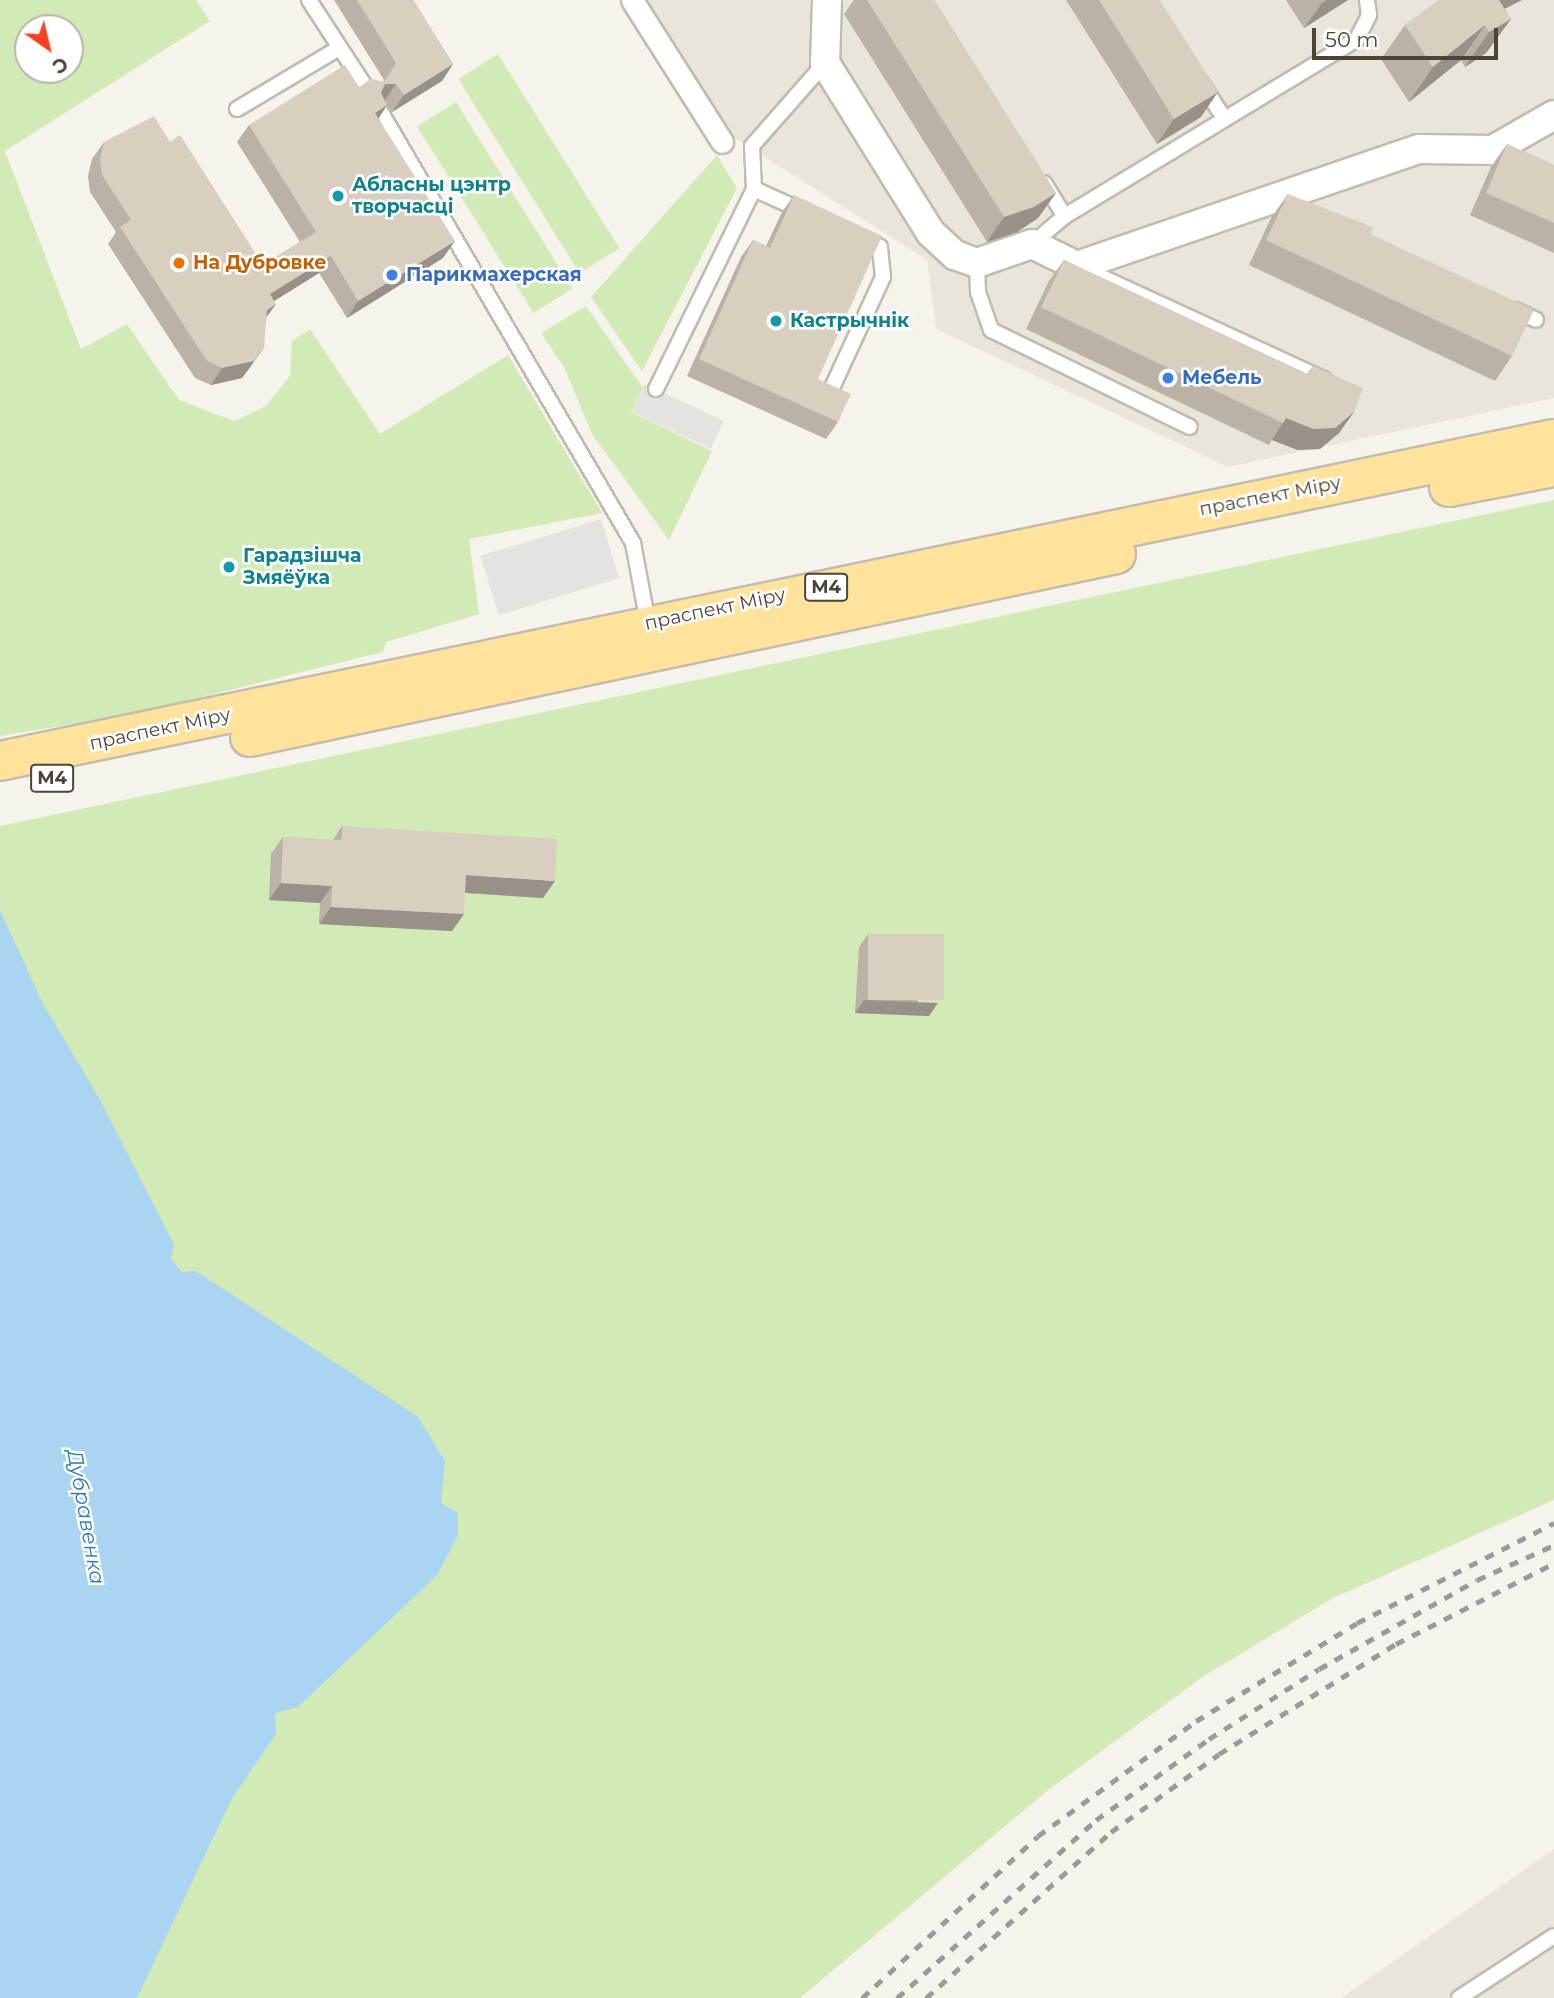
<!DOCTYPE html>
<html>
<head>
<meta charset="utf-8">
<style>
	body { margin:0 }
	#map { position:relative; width:1554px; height:1998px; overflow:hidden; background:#f6f3ec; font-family:Montserrat,sans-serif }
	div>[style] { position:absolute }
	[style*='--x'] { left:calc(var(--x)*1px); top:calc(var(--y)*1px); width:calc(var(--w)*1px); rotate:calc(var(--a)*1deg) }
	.residential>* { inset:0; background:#eae5da }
	.green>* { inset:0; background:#d2eab5; transform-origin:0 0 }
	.parking>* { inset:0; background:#e5e3e0; transform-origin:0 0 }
	.water>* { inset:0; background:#a9d4f2 }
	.roads { filter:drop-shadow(2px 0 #c2bbae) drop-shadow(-2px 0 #c2bbae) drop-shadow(0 2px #c2bbae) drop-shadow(0 -2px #c2bbae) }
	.service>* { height:14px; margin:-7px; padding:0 7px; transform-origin:7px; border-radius:7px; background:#fff }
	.pedestrian>* { height:21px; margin:-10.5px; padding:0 10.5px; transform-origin:10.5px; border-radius:10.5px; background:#fff }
	.minor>* { height:28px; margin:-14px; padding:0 14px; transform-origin:14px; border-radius:14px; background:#fff }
	.primary>* { height:38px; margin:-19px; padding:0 19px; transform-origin:19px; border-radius:19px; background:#ffe39c }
	.rail>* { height:5px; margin-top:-2.5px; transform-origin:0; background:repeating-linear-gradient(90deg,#9a9a9a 0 9px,transparent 0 18px) }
	.wall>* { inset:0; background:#bab2a6 }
	.shaded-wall>* { inset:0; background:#979187 }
	.building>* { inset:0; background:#d8cfc1; transform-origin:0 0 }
	.dots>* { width:19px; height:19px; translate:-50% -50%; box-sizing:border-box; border:4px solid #fff; border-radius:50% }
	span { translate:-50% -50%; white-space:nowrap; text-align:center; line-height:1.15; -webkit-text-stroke:5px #fff; paint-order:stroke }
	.shield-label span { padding:2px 5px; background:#fff; border:2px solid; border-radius:5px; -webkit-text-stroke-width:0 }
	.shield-label { font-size:18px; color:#4b4439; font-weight:700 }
	.culture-label { font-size:19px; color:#0d838f; font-weight:700 }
	.left { translate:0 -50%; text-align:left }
	.food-label { font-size:19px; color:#c56008; font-weight:700 }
	.shop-label { font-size:19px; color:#366cbe; font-weight:700 }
	.street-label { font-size:19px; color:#4b4439 }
	.water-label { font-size:21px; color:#2e7ab2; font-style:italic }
	.north { position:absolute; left:14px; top:14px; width:70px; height:70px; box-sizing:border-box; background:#fff; border:2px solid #b7b4b0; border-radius:50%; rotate:146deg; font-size:19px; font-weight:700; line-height:28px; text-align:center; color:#4b4439 }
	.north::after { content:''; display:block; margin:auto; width:24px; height:32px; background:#fc3f1d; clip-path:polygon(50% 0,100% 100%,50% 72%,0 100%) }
	.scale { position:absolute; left:1312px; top:28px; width:186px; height:32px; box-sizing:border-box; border:4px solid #4b4439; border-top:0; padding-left:9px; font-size:21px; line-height:24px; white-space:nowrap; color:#4b4439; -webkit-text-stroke:5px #fff; paint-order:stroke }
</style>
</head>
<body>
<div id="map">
	<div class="residential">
		<div style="clip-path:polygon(632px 0,1554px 0,1554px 398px,1228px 467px,936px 329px,927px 260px,708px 121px)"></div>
		<div style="clip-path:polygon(1554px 1849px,1554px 1998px,1341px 1998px)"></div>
	</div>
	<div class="green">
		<div style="clip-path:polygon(evenodd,0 0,196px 0,210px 21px,5px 151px,81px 349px,127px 324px,179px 400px,234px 421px,266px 406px,290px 376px,292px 341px,310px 329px,380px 434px,508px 355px,602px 513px,469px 539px,479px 614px,386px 642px,383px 652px,128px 715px,0 736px,0 0,28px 28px,70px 28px,70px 70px,28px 70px,28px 28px)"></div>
		<div style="left:498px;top:54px;width:229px;height:47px;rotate:58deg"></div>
		<div style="left:456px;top:102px;width:220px;height:46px;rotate:58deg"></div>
		<div style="clip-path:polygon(717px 155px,737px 188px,642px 371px,591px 297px)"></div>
		<div style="clip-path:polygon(586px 306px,643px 388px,631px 412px,712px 451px,669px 540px,592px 434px,564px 367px,541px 333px)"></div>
		<div style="clip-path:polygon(1554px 500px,1554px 1500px,1333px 1598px,1204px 1676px,1047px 1791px,800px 1998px,0 1998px,0 826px)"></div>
	</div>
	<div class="parking">
		<div style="left:645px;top:384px;width:87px;height:31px;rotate:25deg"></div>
		<div style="left:601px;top:519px;width:62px;height:126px;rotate:73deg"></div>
	</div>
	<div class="water">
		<div style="clip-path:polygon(0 910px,43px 1004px,98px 1096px,174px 1245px,171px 1259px,182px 1272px,196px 1271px,418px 1417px,445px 1461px,441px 1503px,458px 1513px,458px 1535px,437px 1575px,298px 1707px,275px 1713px,276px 1734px,231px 1800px,137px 1998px,0 1998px)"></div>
	</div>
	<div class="roads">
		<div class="service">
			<div style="--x:309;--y:0;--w:108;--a:57"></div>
			<div style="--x:1202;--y:84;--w:40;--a:57.1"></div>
			<div style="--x:237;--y:109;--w:119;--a:-30.9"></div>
			<div style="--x:379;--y:109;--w:503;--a:59.66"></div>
			<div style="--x:633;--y:543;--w:81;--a:79.4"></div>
			<div style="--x:1044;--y:183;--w:39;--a:58"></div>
			<div style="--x:754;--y:189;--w:43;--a:-92.7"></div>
			<div style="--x:752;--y:146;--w:111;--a:-48.7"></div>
			<div style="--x:1032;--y:244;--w:43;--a:-40.3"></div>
			<div style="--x:1065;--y:216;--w:341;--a:-31.2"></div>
			<div style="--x:1357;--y:39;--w:27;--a:-63"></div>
			<div style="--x:1369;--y:15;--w:15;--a:-98"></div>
			<div style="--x:977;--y:263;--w:29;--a:88"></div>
			<div style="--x:978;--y:292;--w:40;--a:71.1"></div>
			<div style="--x:991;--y:330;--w:221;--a:26"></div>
			<div style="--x:1078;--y:266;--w:271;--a:24.7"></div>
			<div style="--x:1515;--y:310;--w:23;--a:25"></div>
			<div style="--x:656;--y:389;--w:223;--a:-63.9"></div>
			<div style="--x:754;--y:189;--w:56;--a:24.3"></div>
			<div style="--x:831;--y:390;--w:124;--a:-65.3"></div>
			<div style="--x:883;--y:277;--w:30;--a:-96"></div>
			<div style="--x:880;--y:247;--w:20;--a:-153"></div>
			<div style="--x:1459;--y:1998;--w:113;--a:-33.1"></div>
		</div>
		<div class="pedestrian">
			<div style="--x:632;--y:0;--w:168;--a:57.6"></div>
		</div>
		<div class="minor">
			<div style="--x:827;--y:0;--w:63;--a:91.8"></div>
			<div style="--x:825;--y:63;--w:200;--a:58.1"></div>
			<div style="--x:931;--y:233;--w:33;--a:43"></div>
			<div style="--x:955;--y:255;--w:23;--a:20"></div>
			<div style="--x:977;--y:263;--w:58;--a:-19.1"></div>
			<div style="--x:1032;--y:244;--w:50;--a:26.1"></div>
			<div style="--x:1077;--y:266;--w:361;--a:-18.9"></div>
			<div style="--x:1419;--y:149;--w:74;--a:0.8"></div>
			<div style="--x:1493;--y:150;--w:70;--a:-29.8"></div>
		</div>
		<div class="primary">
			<div style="--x:1449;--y:487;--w:107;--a:-10.8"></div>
			<div style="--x:250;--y:737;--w:885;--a:-11.93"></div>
			<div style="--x:0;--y:761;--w:1587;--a:-11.71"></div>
		</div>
	</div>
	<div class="rail">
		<div style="--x:862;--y:1998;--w:239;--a:-42.6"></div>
		<div style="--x:1038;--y:1836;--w:195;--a:-36"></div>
		<div style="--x:1196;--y:1721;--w:188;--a:-31.3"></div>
		<div style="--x:1357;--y:1623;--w:221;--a:-26.9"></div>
		<div style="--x:897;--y:1998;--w:267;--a:-41.8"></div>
		<div style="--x:1096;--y:1820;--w:139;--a:-35.6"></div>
		<div style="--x:1209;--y:1739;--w:130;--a:-32.5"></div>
		<div style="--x:1319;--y:1669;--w:181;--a:-29.4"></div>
		<div style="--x:1477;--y:1580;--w:85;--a:-24.4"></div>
		<div style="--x:926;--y:1998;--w:249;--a:-41.9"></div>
		<div style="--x:1111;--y:1832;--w:133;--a:-35.8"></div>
		<div style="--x:1219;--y:1754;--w:208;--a:-31.9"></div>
		<div style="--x:1396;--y:1644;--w:178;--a:-27.1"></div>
	</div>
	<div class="wall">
		<div style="clip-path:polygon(334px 0,413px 0,453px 64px,442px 81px,392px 112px,387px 105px,379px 118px,443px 258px,347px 318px,319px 273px,274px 301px,276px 304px,266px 318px,252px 365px,242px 378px,211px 385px,195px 378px,108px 244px,116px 232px,90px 192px,88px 176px,92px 159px,104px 142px,170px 142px,263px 265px,300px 242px,237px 142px,249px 125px,383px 82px,384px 80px)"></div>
		<div style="clip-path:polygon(854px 0,934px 0,1056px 193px,1038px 218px,1017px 232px,987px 242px,844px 14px)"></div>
		<div style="clip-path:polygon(1066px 0,1160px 0,1201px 117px,1157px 144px)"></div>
		<div style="clip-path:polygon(1286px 0,1348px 0,1304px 28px)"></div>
		<div style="clip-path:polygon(1439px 0,1522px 0,1504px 9px,1511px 19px,1486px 53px,1465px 67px,1461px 60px,1409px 102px,1381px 59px,1405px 25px)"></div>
		<div style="clip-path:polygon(1507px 144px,1554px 165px,1554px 253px,1470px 215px,1491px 167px)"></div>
		<div style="clip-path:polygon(1288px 194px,1512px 356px,1495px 381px,1249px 265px,1271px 218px)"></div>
		<div style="clip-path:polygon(794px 195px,818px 379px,838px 422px,826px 439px,687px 376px,741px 257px,753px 240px,766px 246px,782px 212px)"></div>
		<div style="clip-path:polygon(1064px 260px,1307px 374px,1313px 366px,1354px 412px,1339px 433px,1320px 449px,1298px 450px,1272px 440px,1269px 445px,1026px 329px,1049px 281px)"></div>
		<div style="clip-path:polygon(342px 826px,543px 898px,465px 893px,452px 931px,319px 924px,320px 903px,269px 900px,271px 854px,283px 837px,333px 840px)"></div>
		<div style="clip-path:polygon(868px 934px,929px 1016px,855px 1013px,859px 947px)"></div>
	</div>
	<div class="shaded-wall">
		<div style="clip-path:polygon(1327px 0,1348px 0,1304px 28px,1322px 3px)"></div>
		<div style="clip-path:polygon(1498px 0,1522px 0,1502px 10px,1485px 25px,1461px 60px,1409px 102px,1433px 67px)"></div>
		<div style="clip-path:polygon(1511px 19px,1486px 53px,1465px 67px,1489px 32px)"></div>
		<div style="clip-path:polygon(453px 64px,442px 81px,392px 112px,404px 95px)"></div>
		<div style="clip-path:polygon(385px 84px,396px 84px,384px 101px,374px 101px)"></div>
		<div style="clip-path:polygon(1218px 92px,1201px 117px,1157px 144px,1174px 119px)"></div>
		<div style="clip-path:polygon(387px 105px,376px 122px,375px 113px)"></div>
		<div style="clip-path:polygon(1056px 193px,1038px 218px,1017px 232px,987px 242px,1004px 217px)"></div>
		<div style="clip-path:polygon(455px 241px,443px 258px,347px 318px,358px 301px)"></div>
		<div style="clip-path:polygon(331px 256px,319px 273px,258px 311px,270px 294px)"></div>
		<div style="clip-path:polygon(276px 304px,264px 320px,267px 310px)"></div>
		<div style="clip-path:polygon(264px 348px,242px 378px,211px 385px,222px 368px)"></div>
		<div style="clip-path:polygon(1354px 412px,1339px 433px,1320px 449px,1298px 450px,1272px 440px,1286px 418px)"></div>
		<div style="clip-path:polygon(466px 875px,555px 881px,543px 898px,454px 892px)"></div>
		<div style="clip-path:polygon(281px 883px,332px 886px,320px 903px,269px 900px)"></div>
		<div style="clip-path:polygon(331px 907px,464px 914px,452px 931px,319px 924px)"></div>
		<div style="clip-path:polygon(864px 1000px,938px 1003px,929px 1016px,855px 1013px)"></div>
	</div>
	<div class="building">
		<div style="clip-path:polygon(357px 0,413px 0,453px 64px,404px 95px,396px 84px,385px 84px,381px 93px,387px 105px,375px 113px,455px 241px,358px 301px,331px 256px,270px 294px,276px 304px,267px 310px,264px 348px,254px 361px,222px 368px,207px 361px,120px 227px,131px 220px,102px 175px,100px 159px,104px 142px,154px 116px,170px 142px,180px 135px,263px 265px,316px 232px,249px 125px,345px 65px,359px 87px,371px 79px,384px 82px,396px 63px)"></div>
		<div style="clip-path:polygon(867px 0,934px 0,1056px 193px,1034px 207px,1004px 217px)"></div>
		<div style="clip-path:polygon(1099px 0,1160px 0,1218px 92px,1174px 119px)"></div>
		<div style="clip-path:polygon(1439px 0,1499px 0,1511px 19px,1489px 32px,1485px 25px,1433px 67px,1405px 25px)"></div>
		<div style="clip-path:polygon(1507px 144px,1554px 165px,1554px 223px,1486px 193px)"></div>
		<div style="clip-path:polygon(1288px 194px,1373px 227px,1370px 234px,1534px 310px,1512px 356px,1266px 240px)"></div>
		<div style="clip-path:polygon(794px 195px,882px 236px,818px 379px,851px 394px,838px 422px,699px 359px,753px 240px,770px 248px)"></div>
		<div style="clip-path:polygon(1064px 260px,1308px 375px,1313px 366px,1363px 388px,1354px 412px,1335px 428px,1313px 429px,1286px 418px,1283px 423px,1041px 307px)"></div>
		<div style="clip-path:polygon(342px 826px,557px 839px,555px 881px,466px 875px,464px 914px,331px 907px,332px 886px,281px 883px,283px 837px,342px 840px)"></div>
		<div style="left:868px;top:934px;width:76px;height:66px"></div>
	</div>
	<div class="dots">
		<div style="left:338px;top:196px;background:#0f9aa8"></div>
		<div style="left:179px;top:263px;background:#e8710a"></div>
		<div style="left:392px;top:275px;background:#3f7fe0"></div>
		<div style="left:776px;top:321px;background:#0f9aa8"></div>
		<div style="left:1168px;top:378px;background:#3f7fe0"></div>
		<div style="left:229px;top:567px;background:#0f9aa8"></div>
	</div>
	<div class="shield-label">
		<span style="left:826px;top:587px">М4</span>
		<span style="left:52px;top:778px">М4</span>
	</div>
	<div class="culture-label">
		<span class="left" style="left:352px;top:196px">Абласны цэнтр<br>творчасці</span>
		<span class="left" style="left:790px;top:321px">Кастрычнік</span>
		<span class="left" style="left:243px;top:567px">Гарадзішча<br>Змяёўка</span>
	</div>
	<div class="food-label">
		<span class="left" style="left:193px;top:263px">На Дубровке</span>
	</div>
	<div class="shop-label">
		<span class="left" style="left:406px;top:275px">Парикмахерская</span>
		<span class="left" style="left:1182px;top:378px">Мебель</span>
	</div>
	<div class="street-label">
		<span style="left:1270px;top:496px;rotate:-11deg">праспект Міру</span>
		<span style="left:715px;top:609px;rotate:-12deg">праспект Міру</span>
		<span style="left:160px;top:729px;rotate:-12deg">праспект Міру</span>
	</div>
	<div class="water-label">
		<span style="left:86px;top:1517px;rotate:80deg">Дубравенка</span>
	</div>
	<div class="north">С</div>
	<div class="scale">50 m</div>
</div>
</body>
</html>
